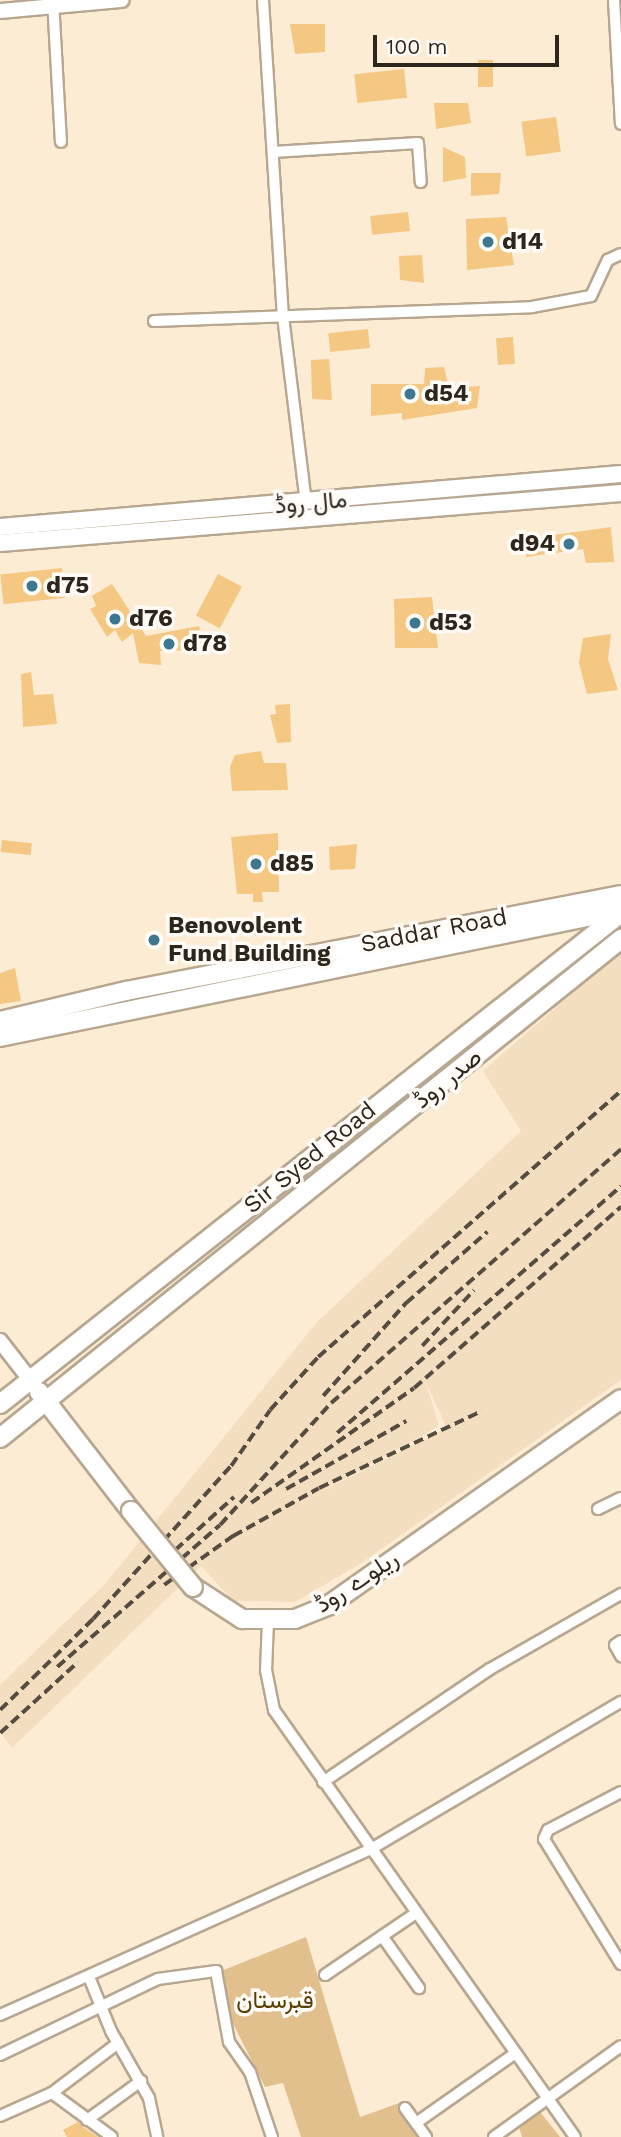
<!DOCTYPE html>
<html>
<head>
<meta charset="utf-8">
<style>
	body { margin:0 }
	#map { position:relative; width:621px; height:2137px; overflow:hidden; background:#fdecd4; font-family:"Work Sans",Vazirmatn,sans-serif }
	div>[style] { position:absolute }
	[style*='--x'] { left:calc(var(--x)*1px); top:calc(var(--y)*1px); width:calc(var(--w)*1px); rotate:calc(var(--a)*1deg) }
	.built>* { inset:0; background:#f3dec0 }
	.green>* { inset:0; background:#e1c08e }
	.building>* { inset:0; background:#f4c782; transform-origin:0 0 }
	.roads { filter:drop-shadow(2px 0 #b7a790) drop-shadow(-2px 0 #b7a790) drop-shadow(0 2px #b7a790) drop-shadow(0 -2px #b7a790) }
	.minor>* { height:10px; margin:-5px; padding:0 5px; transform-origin:5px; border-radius:5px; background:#fff }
	.tertiary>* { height:14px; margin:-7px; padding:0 7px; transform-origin:7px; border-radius:7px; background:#fff }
	.secondary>* { height:16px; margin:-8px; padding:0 8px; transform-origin:8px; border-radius:8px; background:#fff }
	.primary>* { height:18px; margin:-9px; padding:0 9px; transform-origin:9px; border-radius:9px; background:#fff }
	.rail>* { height:3.5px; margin-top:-1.75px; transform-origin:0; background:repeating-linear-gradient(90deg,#554d41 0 10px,transparent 0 15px) }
	.bridges { filter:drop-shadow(2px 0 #b7a790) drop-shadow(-2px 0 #b7a790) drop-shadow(0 2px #b7a790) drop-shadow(0 -2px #b7a790) }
	.primary-bridge>* { height:18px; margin:-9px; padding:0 9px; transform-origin:9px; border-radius:9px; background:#fff }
	.dots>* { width:19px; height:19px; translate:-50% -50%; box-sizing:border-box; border:4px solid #fffbf6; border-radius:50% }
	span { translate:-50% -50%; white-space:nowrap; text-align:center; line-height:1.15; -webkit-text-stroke:7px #fffbf6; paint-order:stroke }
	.poi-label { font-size:24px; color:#2c261d; font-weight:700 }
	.left { translate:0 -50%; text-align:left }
	.right { translate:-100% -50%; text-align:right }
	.street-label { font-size:24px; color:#2c261d }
	.park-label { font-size:24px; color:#5a3d02 }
	.scale { position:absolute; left:373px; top:35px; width:186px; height:32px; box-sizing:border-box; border:4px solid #2c261d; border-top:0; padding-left:9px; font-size:21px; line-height:24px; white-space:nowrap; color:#2c261d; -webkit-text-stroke:5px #fffbf6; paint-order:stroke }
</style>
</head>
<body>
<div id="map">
	<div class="built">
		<div style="clip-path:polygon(evenodd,621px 951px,621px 1380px,360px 1564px,295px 1602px,233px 1601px,201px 1566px,12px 1748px,0 1732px,0 1685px,105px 1584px,317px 1322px,521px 1131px,483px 1071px,621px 951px,426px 1383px,447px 1428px,321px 1492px,439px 1426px,426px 1383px)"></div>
	</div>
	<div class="green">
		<div style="clip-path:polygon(306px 1937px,360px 2117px,405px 2101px,424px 2137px,301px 2137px,283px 2083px,265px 2087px,209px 1976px)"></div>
		<div style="clip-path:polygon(537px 2108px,560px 2137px,522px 2137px,519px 2127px)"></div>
	</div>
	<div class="building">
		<div style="clip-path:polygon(290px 24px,325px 24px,325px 52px,295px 54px)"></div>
		<div style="left:493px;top:60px;width:27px;height:15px;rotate:90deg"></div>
		<div style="left:404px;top:69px;width:29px;height:50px;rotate:84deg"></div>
		<div style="clip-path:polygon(434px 103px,468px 103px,471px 123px,436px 129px)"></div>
		<div style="left:556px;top:117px;width:35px;height:35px;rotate:82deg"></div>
		<div style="clip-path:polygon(443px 147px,465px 157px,466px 178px,443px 182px)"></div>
		<div style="clip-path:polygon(471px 173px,501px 173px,499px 194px,471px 196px)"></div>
		<div style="left:408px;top:212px;width:19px;height:38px;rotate:84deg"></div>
		<div style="clip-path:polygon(506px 217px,514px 265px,467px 270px,466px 219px)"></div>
		<div style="clip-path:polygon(422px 255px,424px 283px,400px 280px,399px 256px)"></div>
		<div style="left:368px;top:329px;width:19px;height:40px;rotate:84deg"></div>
		<div style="left:513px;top:337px;width:27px;height:17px;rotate:86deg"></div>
		<div style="clip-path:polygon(329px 359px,332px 400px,312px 399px,311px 360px)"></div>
		<div style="clip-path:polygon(444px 367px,449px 388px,480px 386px,477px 408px,402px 420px,402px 413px,371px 416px,371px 384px,424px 384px,425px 368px)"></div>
		<div style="clip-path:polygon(611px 527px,614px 562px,586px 563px,583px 549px,526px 557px,525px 539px)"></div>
		<div style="left:62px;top:568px;width:30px;height:62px;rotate:84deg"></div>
		<div style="left:218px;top:574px;width:27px;height:47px;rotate:28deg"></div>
		<div style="clip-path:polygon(112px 584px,146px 636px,199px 626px,204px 650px,160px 651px,161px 665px,139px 663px,133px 633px,122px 642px,115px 630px,107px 637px,90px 609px,96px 606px,92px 596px)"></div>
		<div style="clip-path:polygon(432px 597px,438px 648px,395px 648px,394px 599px)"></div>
		<div style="clip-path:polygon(611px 634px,608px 659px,618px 690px,587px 694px,579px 663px,583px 638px)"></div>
		<div style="clip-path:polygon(31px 672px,34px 695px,53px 694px,57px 724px,23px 727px,21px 674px)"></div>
		<div style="clip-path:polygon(290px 704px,291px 742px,277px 743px,270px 715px,276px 714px,275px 705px)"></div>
		<div style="clip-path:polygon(261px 751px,264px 763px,286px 763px,288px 790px,232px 791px,230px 767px,235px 755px)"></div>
		<div style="clip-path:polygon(278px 833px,279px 892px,262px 892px,263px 902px,253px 902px,253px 894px,237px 894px,231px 837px)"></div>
		<div style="left:2px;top:840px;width:30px;height:12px;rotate:6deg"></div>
		<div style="clip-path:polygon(357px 844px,355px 869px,330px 870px,329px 847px)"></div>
		<div style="clip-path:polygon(15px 968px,21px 1001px,0 1004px,0 973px)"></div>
		<div style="clip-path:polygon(78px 2122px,83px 2127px,98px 2137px,67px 2137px,63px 2130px)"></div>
	</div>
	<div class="roads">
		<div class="minor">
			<div style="--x:53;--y:0;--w:142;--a:86.8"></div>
			<div style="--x:263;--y:0;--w:317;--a:86.4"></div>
			<div style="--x:283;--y:316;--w:188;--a:83"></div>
			<div style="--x:614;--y:0;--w:124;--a:86.8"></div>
			<div style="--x:273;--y:152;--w:145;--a:-3.6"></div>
			<div style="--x:418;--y:143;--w:39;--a:86"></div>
			<div style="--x:154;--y:321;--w:378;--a:-2.1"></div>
			<div style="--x:532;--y:307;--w:60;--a:-10.6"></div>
			<div style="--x:591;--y:296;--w:40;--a:-65"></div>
			<div style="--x:608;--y:260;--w:14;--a:-25"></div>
			<div style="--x:598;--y:1509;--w:25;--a:-26"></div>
			<div style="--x:268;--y:1621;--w:49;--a:92.3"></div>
			<div style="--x:266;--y:1670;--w:41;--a:78.7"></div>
			<div style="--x:274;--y:1710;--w:522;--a:54.82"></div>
			<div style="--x:621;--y:1641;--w:7;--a:146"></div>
			<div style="--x:615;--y:1645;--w:13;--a:61"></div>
			<div style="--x:323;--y:1782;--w:202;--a:-34.1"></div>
			<div style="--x:490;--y:1669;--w:151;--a:-29.8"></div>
			<div style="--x:621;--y:1792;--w:82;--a:152.5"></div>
			<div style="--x:548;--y:1830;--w:10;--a:114"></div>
			<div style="--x:544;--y:1839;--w:147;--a:58.4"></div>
			<div style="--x:382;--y:1936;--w:64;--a:54.6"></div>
			<div style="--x:325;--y:1975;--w:110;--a:-34.3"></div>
			<div style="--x:89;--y:1977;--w:58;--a:67.8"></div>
			<div style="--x:111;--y:2031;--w:77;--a:60.4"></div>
			<div style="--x:149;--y:2098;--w:40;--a:78"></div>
			<div style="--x:0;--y:2015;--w:406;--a:-24.1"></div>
			<div style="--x:371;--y:1849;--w:290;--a:-30.5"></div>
			<div style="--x:0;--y:2055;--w:175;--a:-25.7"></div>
			<div style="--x:158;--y:1979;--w:59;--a:-7.9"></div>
			<div style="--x:216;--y:1971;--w:72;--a:79.6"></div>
			<div style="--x:229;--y:2042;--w:37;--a:55"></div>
			<div style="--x:250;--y:2072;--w:69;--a:71.3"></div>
			<div style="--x:52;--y:2093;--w:83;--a:-37.1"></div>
			<div style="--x:405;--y:2108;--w:36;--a:54"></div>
			<div style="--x:0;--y:2116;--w:57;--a:-23.9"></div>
			<div style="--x:52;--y:2093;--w:74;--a:36.3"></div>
			<div style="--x:87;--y:2120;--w:67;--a:-35.8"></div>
			<div style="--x:416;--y:2123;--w:120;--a:-35.1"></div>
			<div style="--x:494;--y:2137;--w:156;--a:-35.6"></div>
		</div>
		<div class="tertiary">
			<div style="--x:0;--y:11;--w:122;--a:-5.2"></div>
			<div style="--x:0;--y:1341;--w:51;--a:52.2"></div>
		</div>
		<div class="secondary">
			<div style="--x:0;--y:527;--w:623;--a:-4.88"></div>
			<div style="--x:0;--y:543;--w:623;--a:-4.6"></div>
		</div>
		<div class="primary">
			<div style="--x:0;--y:1021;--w:130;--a:-13.4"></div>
			<div style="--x:126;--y:991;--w:504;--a:-10.98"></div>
			<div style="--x:0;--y:1037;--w:634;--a:-11.56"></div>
			<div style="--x:39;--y:1392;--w:150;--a:52.3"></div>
			<div style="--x:0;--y:1404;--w:792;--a:-38.33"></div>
			<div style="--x:0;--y:1438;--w:797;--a:-38.78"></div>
			<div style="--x:193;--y:1587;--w:59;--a:33.1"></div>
			<div style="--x:242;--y:1619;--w:53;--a:0"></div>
			<div style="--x:295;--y:1619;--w:37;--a:-22"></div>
			<div style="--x:329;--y:1605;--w:357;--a:-35.2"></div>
		</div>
	</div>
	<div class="rail">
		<div style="--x:422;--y:1346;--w:76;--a:-47.1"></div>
		<div style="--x:323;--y:1396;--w:125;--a:-48.3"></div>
		<div style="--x:406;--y:1303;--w:108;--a:-41.2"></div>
		<div style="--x:337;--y:1433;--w:376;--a:-41"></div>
		<div style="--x:286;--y:1489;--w:138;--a:-29.5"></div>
		<div style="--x:251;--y:1503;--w:199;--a:-35.2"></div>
		<div style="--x:414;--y:1388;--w:275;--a:-41.2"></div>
		<div style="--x:164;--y:1560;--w:94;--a:-42"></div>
		<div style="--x:164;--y:1585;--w:85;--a:-35.4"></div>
		<div style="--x:233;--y:1536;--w:98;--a:-29.2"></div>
		<div style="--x:319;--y:1488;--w:180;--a:-25.3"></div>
		<div style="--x:57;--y:1667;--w:216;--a:-41.1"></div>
		<div style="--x:220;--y:1525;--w:165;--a:-47.7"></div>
		<div style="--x:331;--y:1403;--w:386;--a:-41.2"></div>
		<div style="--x:0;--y:1710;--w:130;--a:-44.4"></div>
		<div style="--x:93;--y:1619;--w:206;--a:-48"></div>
		<div style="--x:231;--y:1466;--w:68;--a:-55.1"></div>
		<div style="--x:270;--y:1410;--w:72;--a:-47.8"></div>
		<div style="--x:318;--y:1357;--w:403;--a:-41.3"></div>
		<div style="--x:0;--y:1733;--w:105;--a:-42.3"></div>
	</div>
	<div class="bridges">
		<div class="primary-bridge">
			<div style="--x:131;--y:1511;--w:98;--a:50.8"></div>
		</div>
	</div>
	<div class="dots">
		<div style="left:488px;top:242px;background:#3d7890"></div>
		<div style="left:410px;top:394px;background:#3d7890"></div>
		<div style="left:569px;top:544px;background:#3d7890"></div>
		<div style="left:32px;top:586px;background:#3d7890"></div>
		<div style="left:115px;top:619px;background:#3d7890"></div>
		<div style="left:415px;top:623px;background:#3d7890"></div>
		<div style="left:169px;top:644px;background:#3d7890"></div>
		<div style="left:256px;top:864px;background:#3d7890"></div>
		<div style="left:154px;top:940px;background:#3d7890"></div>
	</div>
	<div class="poi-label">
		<span class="left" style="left:502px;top:242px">d14</span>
		<span class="left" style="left:424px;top:394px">d54</span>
		<span class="right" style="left:555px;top:544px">d94</span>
		<span class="left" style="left:46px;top:586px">d75</span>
		<span class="left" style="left:129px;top:619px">d76</span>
		<span class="left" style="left:429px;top:623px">d53</span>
		<span class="left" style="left:183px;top:644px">d78</span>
		<span class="left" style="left:270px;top:864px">d85</span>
		<span class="left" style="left:168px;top:940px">Benovolent<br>Fund Building</span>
	</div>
	<div class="street-label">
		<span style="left:311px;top:503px;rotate:-5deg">مال روڈ</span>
		<span style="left:434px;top:931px;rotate:-11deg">Saddar Road</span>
		<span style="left:448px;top:1079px;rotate:-39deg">صدر روڈ</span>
		<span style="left:310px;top:1158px;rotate:-39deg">Sir Syed Road</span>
		<span style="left:357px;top:1582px;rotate:-33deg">ریلوے روڈ</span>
	</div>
	<div class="park-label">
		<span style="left:275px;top:2001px">قبرستان</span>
	</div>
	<div class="scale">100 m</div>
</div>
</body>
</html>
